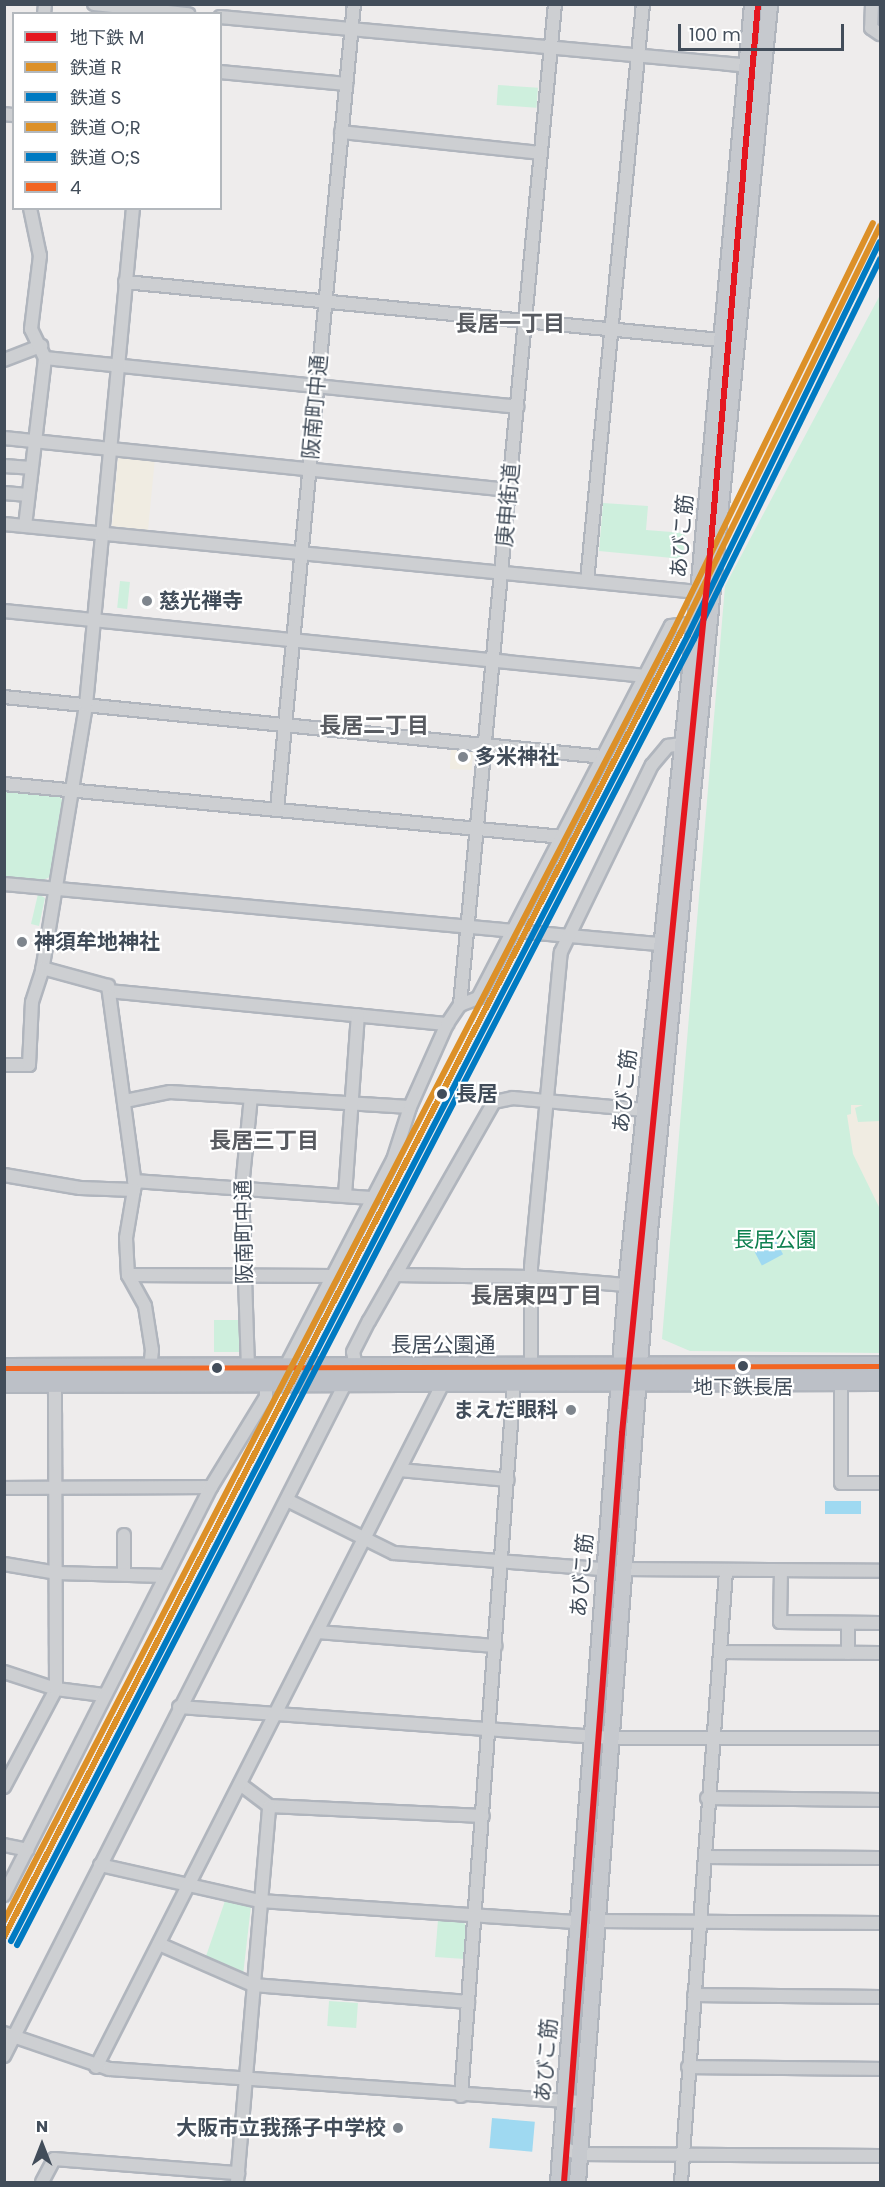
<!DOCTYPE html>
<html>
<head>
<meta charset="utf-8">
<style>
	body { margin:0 }
	#map { position:relative; width:885px; height:2187px; overflow:hidden; background:#eeecec; font-family:Poppins,"Noto Sans JP",sans-serif }
	div>[style] { position:absolute }
	[style*='--x'] { left:calc(var(--x)*1px); top:calc(var(--y)*1px); width:calc(var(--w)*1px); rotate:calc(var(--a)*1deg) }
	.green>* { inset:0; background:#ceefdd; transform-origin:0 0 }
	.sand>* { inset:0; background:#f0ece2; transform-origin:0 0 }
	.water>* { inset:0; background:#9fd9f1; transform-origin:0 0 }
	.roads { filter:drop-shadow(2px 0 #b0b5bd) drop-shadow(-2px 0 #b0b5bd) drop-shadow(0 2px #b0b5bd) drop-shadow(0 -2px #b0b5bd) }
	.minor>* { height:12px; margin:-6px; padding:0 6px; transform-origin:6px; border-radius:6px; background:#cdcfd2 }
	.major>* { height:15px; margin:-7.5px; padding:0 7.5px; transform-origin:7.5px; border-radius:7.5px; background:#c6c9ce }
	.highway>* { height:18px; margin:-9px; padding:0 9px; transform-origin:9px; border-radius:9px; background:#bcc0c7 }
	.bus-1>* { height:4.5px; margin:-2.25px; padding:0 2.25px; transform-origin:2.25px; border-radius:2.25px; background:#f26522 }
	.rail-1>* { height:6px; margin:-3px; padding:0 3px; transform-origin:3px; border-radius:3px; background:#dc9028 }
	.rail-2>* { height:6px; margin:-3px; padding:0 3px; transform-origin:3px; border-radius:3px; background:#007ac2 }
	.rail-3>* { height:6px; margin:-3px; padding:0 3px; transform-origin:3px; border-radius:3px; background:#dc9028 }
	.rail-4>* { height:6px; margin:-3px; padding:0 3px; transform-origin:3px; border-radius:3px; background:#007ac2 }
	.metro-1>* { height:6px; margin:-3px; padding:0 3px; transform-origin:3px; border-radius:3px; background:#e5171f }
	.dots>* { width:16px; height:16px; translate:-50% -50%; box-sizing:border-box; border:3px solid #fff; border-radius:50% }
	span { translate:-50% -50%; white-space:nowrap; text-align:center; line-height:1.15; -webkit-text-stroke:4.5px #fff; paint-order:stroke }
	.bus-label { font-size:20px; color:#424d5a }
	.street-label { font-size:21px; color:#424d5a }
	.poi-label { font-size:21px; color:#424d5a; font-weight:700 }
	.left { translate:0 -50%; text-align:left }
	.right { translate:-100% -50%; text-align:right }
	.stop-label { font-size:21px; color:#424d5a; font-weight:700 }
	.park-label { font-size:21px; color:#0e8050 }
	.neighbourhood-label { font-size:22px; color:#585b61; font-weight:700 }
	.frame { position:absolute; inset:0; border:6px solid #424d5a; pointer-events:none }
	.legend { position:absolute; left:12px; top:12px; width:210px; height:198px; box-sizing:border-box; background:#fff; border:2px solid #b3b8bd; margin:0; padding:8px 10px; list-style:none; font-size:18px; color:#424d5a }
	.legend li { display:flex; align-items:center; gap:12px; height:30px }
	.legend b { width:30px; border:2px solid #b3b8bd }
	.north { position:absolute; left:12px; top:2115px; width:60px; height:60px; -webkit-text-stroke:4px #fff; paint-order:stroke; rotate:0deg; font-size:16px; font-weight:700; line-height:24px; text-align:center; color:#424d5a }
	.north::after { content:''; display:block; margin:auto; width:21px; height:27px; background:#424d5a; clip-path:polygon(50% 0,100% 100%,50% 72%,0 100%) }
	.scale { position:absolute; left:678px; top:24px; width:166px; height:27px; box-sizing:border-box; border:3px solid #424d5a; border-top:0; padding-left:8px; font-size:18px; line-height:21px; white-space:nowrap; color:#424d5a; -webkit-text-stroke:4px #fff; paint-order:stroke }
</style>
</head>
<body>
<div id="map">
	<div class="green">
		<div style="left:498px;top:85px;width:40px;height:20px;rotate:4deg"></div>
		<div style="clip-path:polygon(880px 295px,880px 1353px,690px 1351px,662px 1339px,725px 586px)"></div>
		<div style="clip-path:polygon(603px 503px,648px 506px,646px 530px,685px 533px,683px 559px,599px 551px)"></div>
		<div style="left:120px;top:581px;width:10px;height:27px;rotate:6deg"></div>
		<div style="clip-path:polygon(659px 705px,663px 706px,546px 928px,546px 923px)"></div>
		<div style="clip-path:polygon(4px 790px,59px 795px,62px 800px,50px 877px,43px 880px,5px 877px)"></div>
		<div style="clip-path:polygon(38px 894px,45px 898px,39px 926px,31px 924px)"></div>
		<div style="left:214px;top:1320px;width:25px;height:32px"></div>
		<div style="clip-path:polygon(226px 1898px,251px 1906px,243px 1975px,205px 1959px)"></div>
		<div style="clip-path:polygon(438px 1920px,463px 1922px,467px 1926px,465px 1959px,435px 1957px)"></div>
		<div style="left:329px;top:2001px;width:29px;height:25px;rotate:4deg"></div>
	</div>
	<div class="sand">
		<div style="clip-path:polygon(123px 455px,155px 458px,148px 530px,112px 526px,118px 459px)"></div>
		<div style="left:451px;top:748px;width:22px;height:21px;rotate:3deg"></div>
		<div style="clip-path:polygon(851px 1105px,863px 1105px,855px 1108px,858px 1122px,880px 1121px,880px 1209px,853px 1154px,847px 1115px,851px 1114px)"></div>
	</div>
	<div class="water">
		<div style="left:776px;top:1241px;width:15px;height:24px;rotate:62deg"></div>
		<div style="left:861px;top:1501px;width:13px;height:36px;rotate:90deg"></div>
		<div style="left:492px;top:2118px;width:43px;height:30px;rotate:5deg"></div>
	</div>
	<div class="roads">
		<div class="minor">
			<div style="--x:94;--y:4;--w:95;--a:6.1"></div>
			<div style="--x:872;--y:4;--w:24;--a:92"></div>
			<div style="--x:871;--y:28;--w:11;--a:34"></div>
			<div style="--x:44;--y:14;--w:10;--a:-84"></div>
			<div style="--x:220;--y:17;--w:544;--a:5.27"></div>
			<div style="--x:220;--y:72;--w:127;--a:5.4"></div>
			<div style="--x:4;--y:114;--w:10;--a:6"></div>
			<div style="--x:341;--y:132;--w:201;--a:6"></div>
			<div style="--x:125;--y:282;--w:608;--a:5.57"></div>
			<div style="--x:45;--y:358;--w:475;--a:5.9"></div>
			<div style="--x:4;--y:360;--w:40;--a:-21"></div>
			<div style="--x:4;--y:438;--w:508;--a:5.88"></div>
			<div style="--x:4;--y:466;--w:27;--a:4"></div>
			<div style="--x:4;--y:493;--w:24;--a:5"></div>
			<div style="--x:4;--y:524;--w:697;--a:5.6"></div>
			<div style="--x:25;--y:526;--w:169;--a:-83.2"></div>
			<div style="--x:45;--y:358;--w:32;--a:-116"></div>
			<div style="--x:31;--y:329;--w:74;--a:-83"></div>
			<div style="--x:40;--y:256;--w:49;--a:-101.8"></div>
			<div style="--x:587;--y:581;--w:580;--a:-84.46"></div>
			<div style="--x:4;--y:611;--w:645;--a:5.78"></div>
			<div style="--x:4;--y:697;--w:603;--a:5.71"></div>
			<div style="--x:4;--y:784;--w:562;--a:5.42"></div>
			<div style="--x:277;--y:809;--w:809;--a:-84.54"></div>
			<div style="--x:4;--y:884;--w:645;--a:5.25"></div>
			<div style="--x:646;--y:943;--w:15;--a:4"></div>
			<div style="--x:661;--y:944;--w:24;--a:-45"></div>
			<div style="--x:109;--y:991;--w:340;--a:5.6"></div>
			<div style="--x:460;--y:1005;--w:1005;--a:-84.58"></div>
			<div style="--x:4;--y:1065;--w:25;--a:0"></div>
			<div style="--x:29;--y:1065;--w:63;--a:-87.3"></div>
			<div style="--x:32;--y:1002;--w:33;--a:-72"></div>
			<div style="--x:42;--y:971;--w:270;--a:-80.6"></div>
			<div style="--x:86;--y:705;--w:499;--a:-84.6"></div>
			<div style="--x:125;--y:1101;--w:46;--a:-11.3"></div>
			<div style="--x:170;--y:1092;--w:240;--a:3.6"></div>
			<div style="--x:4;--y:1175;--w:77;--a:9.7"></div>
			<div style="--x:80;--y:1188;--w:54;--a:2.1"></div>
			<div style="--x:134;--y:1190;--w:5;--a:-79"></div>
			<div style="--x:135;--y:1185;--w:201;--a:-97.7"></div>
			<div style="--x:108;--y:986;--w:68;--a:-164.7"></div>
			<div style="--x:134;--y:1181;--w:241;--a:4.1"></div>
			<div style="--x:134;--y:1190;--w:49;--a:99.5"></div>
			<div style="--x:126;--y:1238;--w:37;--a:87"></div>
			<div style="--x:128;--y:1275;--w:35;--a:61"></div>
			<div style="--x:145;--y:1306;--w:45;--a:81"></div>
			<div style="--x:152;--y:1350;--w:18;--a:96"></div>
			<div style="--x:345;--y:1195;--w:180;--a:-85.9"></div>
			<div style="--x:128;--y:1275;--w:205;--a:0.3"></div>
			<div style="--x:395;--y:1275;--w:136;--a:0.8"></div>
			<div style="--x:531;--y:1277;--w:95;--a:4.8"></div>
			<div style="--x:356;--y:1367;--w:15;--a:-101"></div>
			<div style="--x:353;--y:1352;--w:35;--a:-63"></div>
			<div style="--x:369;--y:1321;--w:252;--a:-60.3"></div>
			<div style="--x:494;--y:1102;--w:19;--a:-12"></div>
			<div style="--x:513;--y:1098;--w:132;--a:5.2"></div>
			<div style="--x:531;--y:1367;--w:100;--a:-90"></div>
			<div style="--x:531;--y:1267;--w:316;--a:-84.6"></div>
			<div style="--x:561;--y:952;--w:208;--a:-64.1"></div>
			<div style="--x:652;--y:765;--w:25;--a:-50"></div>
			<div style="--x:668;--y:746;--w:13;--a:-9"></div>
			<div style="--x:248;--y:1368;--w:180;--a:-91.9"></div>
			<div style="--x:242;--y:1188;--w:91;--a:-84.4"></div>
			<div style="--x:285;--y:1368;--w:234;--a:-62.6"></div>
			<div style="--x:393;--y:1160;--w:56;--a:-72.2"></div>
			<div style="--x:410;--y:1107;--w:91;--a:-66"></div>
			<div style="--x:447;--y:1024;--w:23;--a:-56"></div>
			<div style="--x:460;--y:1005;--w:19;--a:-21"></div>
			<div style="--x:478;--y:998;--w:419;--a:-62.6"></div>
			<div style="--x:671;--y:626;--w:23;--a:-7"></div>
			<div style="--x:841;--y:1381;--w:102;--a:90"></div>
			<div style="--x:841;--y:1483;--w:39;--a:0"></div>
			<div style="--x:400;--y:1470;--w:108;--a:5.3"></div>
			<div style="--x:4;--y:1488;--w:207;--a:-0.3"></div>
			<div style="--x:287;--y:1500;--w:119;--a:26.4"></div>
			<div style="--x:394;--y:1553;--w:211;--a:4.4"></div>
			<div style="--x:124;--y:1535;--w:39;--a:90"></div>
			<div style="--x:4;--y:1564;--w:54;--a:9.6"></div>
			<div style="--x:57;--y:1573;--w:108;--a:1.6"></div>
			<div style="--x:622;--y:1569;--w:258;--a:0.4"></div>
			<div style="--x:781;--y:1571;--w:51;--a:91.1"></div>
			<div style="--x:780;--y:1622;--w:100;--a:0.6"></div>
			<div style="--x:317;--y:1632;--w:179;--a:4.5"></div>
			<div style="--x:720;--y:1652;--w:160;--a:0.4"></div>
			<div style="--x:848;--y:1653;--w:30;--a:-90"></div>
			<div style="--x:4;--y:1672;--w:55;--a:18.1"></div>
			<div style="--x:56;--y:1689;--w:48;--a:7.1"></div>
			<div style="--x:179;--y:1707;--w:430;--a:4.1"></div>
			<div style="--x:608;--y:1738;--w:272;--a:0"></div>
			<div style="--x:240;--y:1784;--w:36;--a:37"></div>
			<div style="--x:269;--y:1806;--w:214;--a:2.7"></div>
			<div style="--x:4;--y:1787;--w:111;--a:-62"></div>
			<div style="--x:56;--y:1689;--w:311;--a:-90.2"></div>
			<div style="--x:707;--y:1798;--w:173;--a:0.7"></div>
			<div style="--x:4;--y:1845;--w:24;--a:12"></div>
			<div style="--x:705;--y:1857;--w:175;--a:0.3"></div>
			<div style="--x:100;--y:1865;--w:164;--a:12.7"></div>
			<div style="--x:260;--y:1901;--w:319;--a:3.8"></div>
			<div style="--x:4;--y:1895;--w:458;--a:-63.1"></div>
			<div style="--x:211;--y:1487;--w:105;--a:-58.6"></div>
			<div style="--x:266;--y:1397;--w:14;--a:-90"></div>
			<div style="--x:596;--y:1921;--w:284;--a:0.4"></div>
			<div style="--x:159;--y:1944;--w:103;--a:23.6"></div>
			<div style="--x:253;--y:1985;--w:216;--a:4.5"></div>
			<div style="--x:694;--y:1995;--w:186;--a:0.6"></div>
			<div style="--x:4;--y:2033;--w:111;--a:18.9"></div>
			<div style="--x:109;--y:2069;--w:474;--a:4"></div>
			<div style="--x:4;--y:2056;--w:756;--a:-63.1"></div>
			<div style="--x:96;--y:2067;--w:769;--a:-63.1"></div>
			<div style="--x:688;--y:2067;--w:192;--a:0.6"></div>
			<div style="--x:461;--y:2096;--w:716;--a:-85.75"></div>
			<div style="--x:561;--y:2147;--w:19;--a:21"></div>
			<div style="--x:579;--y:2154;--w:301;--a:0.4"></div>
			<div style="--x:42;--y:2182;--w:26;--a:-62"></div>
			<div style="--x:54;--y:2159;--w:185;--a:4.4"></div>
			<div style="--x:237;--y:2182;--w:377;--a:-85.1"></div>
			<div style="--x:681;--y:2182;--w:613;--a:-85.79"></div>
		</div>
		<div class="major">
			<div style="--x:558;--y:2182;--w:900;--a:-85.66"></div>
			<div style="--x:626;--y:1285;--w:697;--a:-84.07"></div>
			<div style="--x:698;--y:592;--w:590;--a:-84.75"></div>
			<div style="--x:577;--y:2182;--w:954;--a:-85.67"></div>
			<div style="--x:649;--y:1231;--w:1233;--a:-84.41"></div>
		</div>
		<div class="highway">
			<div style="--x:4;--y:1368;--w:876;--a:-0.13"></div>
			<div style="--x:4;--y:1383;--w:876;--a:-0.13"></div>
		</div>
	</div>
	<div class="bus-1">
		<div style="--x:4;--y:1368;--w:876;--a:-0.13"></div>
	</div>
	<div class="rail-1">
		<div style="--x:4;--y:1937;--w:1470;--a:-62.58"></div>
		<div style="--x:681;--y:632;--w:452;--a:-63.9"></div>
	</div>
	<div class="rail-2">
		<div style="--x:11;--y:1941;--w:1471;--a:-62.6"></div>
		<div style="--x:688;--y:635;--w:437;--a:-64"></div>
	</div>
	<div class="rail-3">
		<div style="--x:4;--y:1921;--w:1455;--a:-62.59"></div>
		<div style="--x:674;--y:629;--w:452;--a:-63.9"></div>
	</div>
	<div class="rail-4">
		<div style="--x:17;--y:1945;--w:1471;--a:-62.6"></div>
		<div style="--x:694;--y:639;--w:423;--a:-63.9"></div>
	</div>
	<div class="metro-1">
		<div style="--x:564;--y:2182;--w:751;--a:-85.57"></div>
		<div style="--x:622;--y:1433;--w:883;--a:-84.28"></div>
		<div style="--x:710;--y:554;--w:552;--a:-85.01"></div>
	</div>
	<div class="dots">
		<div style="left:147px;top:601px;background:#7e858d"></div>
		<div style="left:463px;top:757px;background:#7e858d"></div>
		<div style="left:22px;top:942px;background:#7e858d"></div>
		<div style="left:442px;top:1094px;background:#424d5a"></div>
		<div style="left:743px;top:1366px;background:#424d5a"></div>
		<div style="left:217px;top:1368px;background:#424d5a"></div>
		<div style="left:571px;top:1410px;background:#7e858d"></div>
		<div style="left:398px;top:2128px;background:#7e858d"></div>
	</div>
	<div class="bus-label">
		<span style="left:743px;top:1387px">地下鉄長居</span>
	</div>
	<div class="street-label">
		<span style="left:315px;top:407px;rotate:-85deg">阪南町中通</span>
		<span style="left:508px;top:505px;rotate:-85deg">庚申街道</span>
		<span style="left:682px;top:536px;rotate:-85deg">あびこ筋</span>
		<span style="left:625px;top:1091px;rotate:-84deg">あびこ筋</span>
		<span style="left:244px;top:1232px;rotate:-91deg">阪南町中通</span>
		<span style="left:443px;top:1345px">長居公園通</span>
		<span style="left:582px;top:1575px;rotate:-85deg">あびこ筋</span>
		<span style="left:546px;top:2060px;rotate:-85deg">あびこ筋</span>
	</div>
	<div class="poi-label">
		<span class="left" style="left:159px;top:601px">慈光禅寺</span>
		<span class="left" style="left:475px;top:757px">多米神社</span>
		<span class="left" style="left:34px;top:942px">神須牟地神社</span>
		<span class="right" style="left:558px;top:1410px">まえだ眼科</span>
		<span class="right" style="left:386px;top:2128px">大阪市立我孫子中学校</span>
	</div>
	<div class="stop-label">
		<span class="left" style="left:456px;top:1094px">長居</span>
	</div>
	<div class="park-label">
		<span style="left:775px;top:1240px">長居公園</span>
	</div>
	<div class="neighbourhood-label">
		<span style="left:510px;top:324px">長居一丁目</span>
		<span style="left:374px;top:726px">長居二丁目</span>
		<span style="left:264px;top:1141px">長居三丁目</span>
		<span style="left:536px;top:1296px">長居東四丁目</span>
	</div>
	<div class="frame"></div>
	<ul class="legend">
	<li><b style="height:8px;background:#e5171f"></b>地下鉄 M</li>
	<li><b style="height:8px;background:#dc9028"></b>鉄道 R</li>
	<li><b style="height:8px;background:#007ac2"></b>鉄道 S</li>
	<li><b style="height:8px;background:#dc9028"></b>鉄道 O;R</li>
	<li><b style="height:8px;background:#007ac2"></b>鉄道 O;S</li>
	<li><b style="height:8px;background:#f26522"></b>4</li>
	</ul>
	<div class="north">N</div>
	<div class="scale">100 m</div>
</div>
</body>
</html>
